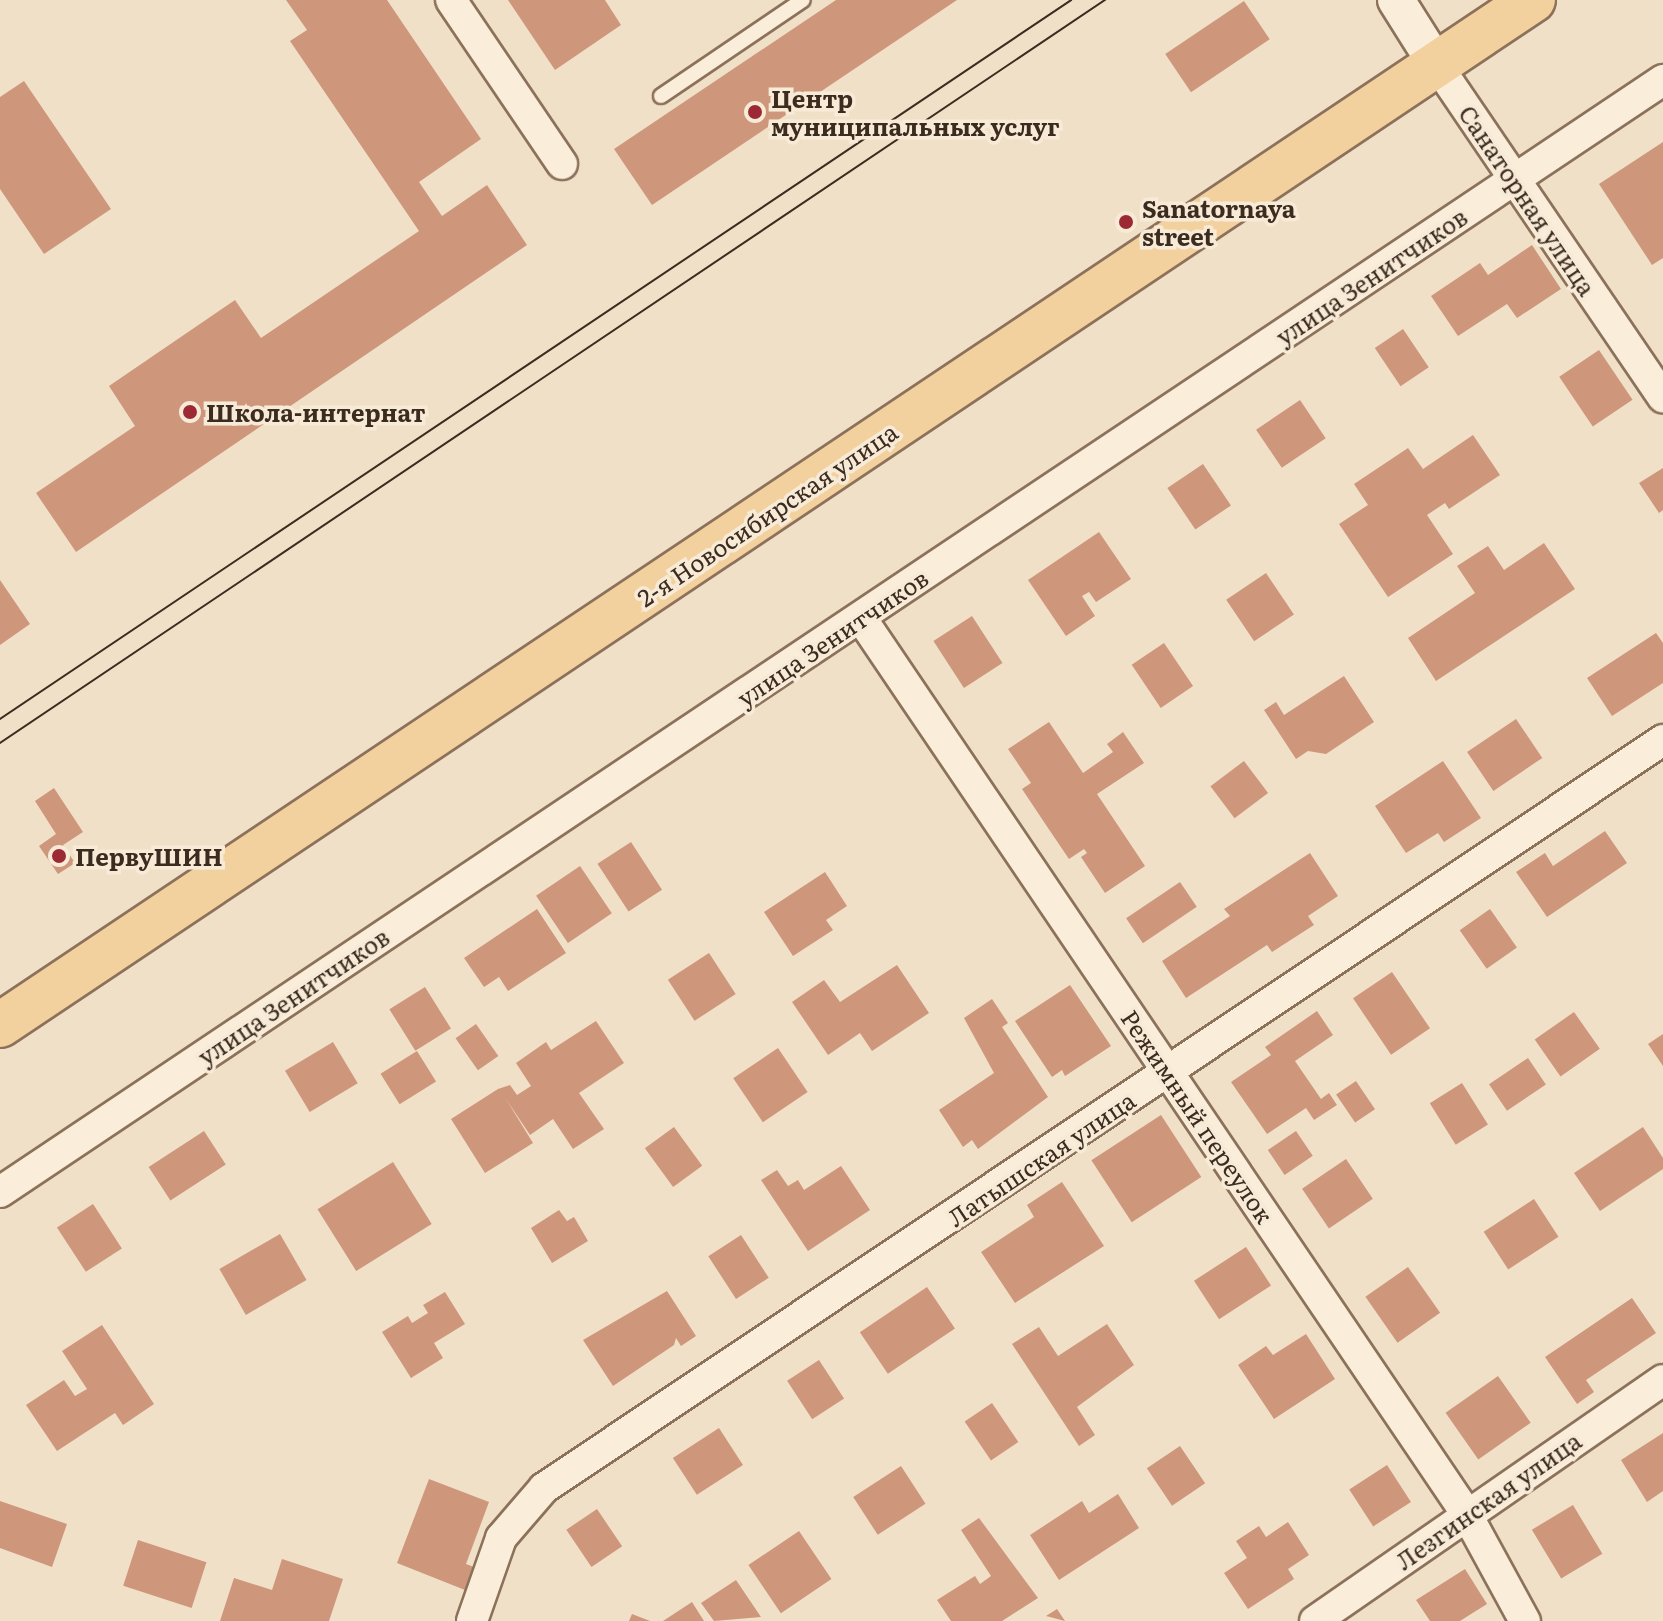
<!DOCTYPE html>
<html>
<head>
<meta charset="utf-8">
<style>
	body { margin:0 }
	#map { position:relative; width:1663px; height:1621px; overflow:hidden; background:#f0e0c7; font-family:Literata,serif }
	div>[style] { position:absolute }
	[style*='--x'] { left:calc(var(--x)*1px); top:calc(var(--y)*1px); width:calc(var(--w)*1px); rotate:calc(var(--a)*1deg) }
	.building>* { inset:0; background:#ce977c; transform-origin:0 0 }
	.roads { filter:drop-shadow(2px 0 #8c715b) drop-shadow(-2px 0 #8c715b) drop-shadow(0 2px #8c715b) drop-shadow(0 -2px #8c715b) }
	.service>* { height:14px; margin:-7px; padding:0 7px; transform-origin:7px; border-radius:7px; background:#faeedb }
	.minor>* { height:30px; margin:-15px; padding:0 15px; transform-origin:15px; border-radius:15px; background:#faeedb }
	.tertiary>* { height:36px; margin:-18px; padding:0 18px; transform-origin:18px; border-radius:18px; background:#faeedb }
	.primary>* { height:44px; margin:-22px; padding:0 22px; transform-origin:22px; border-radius:22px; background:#f3d19f }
	.tram>* { height:2px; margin:-1px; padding:0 1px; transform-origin:1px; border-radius:1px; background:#3c2b1f }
	.dots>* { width:22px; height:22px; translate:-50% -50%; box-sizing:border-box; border:4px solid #f7ebd7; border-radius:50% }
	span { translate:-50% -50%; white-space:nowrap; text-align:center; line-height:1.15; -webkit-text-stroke:7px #f7ebd7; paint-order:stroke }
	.poi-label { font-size:24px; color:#3c2b1f; font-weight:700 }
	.left { translate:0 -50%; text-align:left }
	.street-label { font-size:24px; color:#3c2b1f }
</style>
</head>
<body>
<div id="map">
	<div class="building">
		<div style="clip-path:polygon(286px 0,387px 0,481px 139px,419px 182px,442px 216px,487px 185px,527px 245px,76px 552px,36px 493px,135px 426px,109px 386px,235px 300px,261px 338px,419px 231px,290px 41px,307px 30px)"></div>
		<div style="clip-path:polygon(508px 0,605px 0,621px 25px,555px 70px)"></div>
		<div style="clip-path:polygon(836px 0,957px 0,652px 205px,614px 149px)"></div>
		<div style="left:1244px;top:1px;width:46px;height:95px;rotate:56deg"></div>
		<div style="clip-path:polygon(24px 81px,111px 209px,44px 254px,0 189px,0 97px)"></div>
		<div style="clip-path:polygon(1663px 142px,1663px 258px,1652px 265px,1599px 184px)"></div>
		<div style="clip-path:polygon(1532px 245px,1561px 289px,1517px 318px,1507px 304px,1458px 336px,1431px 296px,1480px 263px,1488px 275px)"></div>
		<div style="left:1403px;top:329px;width:46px;height:34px;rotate:56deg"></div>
		<div style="left:1599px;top:350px;width:60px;height:48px;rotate:56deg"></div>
		<div style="left:1300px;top:400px;width:46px;height:53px;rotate:56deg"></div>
		<div style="clip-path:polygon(1473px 435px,1500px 475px,1449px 509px,1445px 503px,1427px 515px,1453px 554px,1388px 597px,1339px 524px,1368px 505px,1354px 484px,1408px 448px,1423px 469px)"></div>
		<div style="left:1203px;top:464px;width:50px;height:43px;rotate:56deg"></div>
		<div style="clip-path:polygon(1663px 468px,1663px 510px,1659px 513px,1639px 483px)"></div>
		<div style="clip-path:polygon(1099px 532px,1131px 579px,1096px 602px,1089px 592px,1082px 596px,1095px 616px,1066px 636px,1028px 580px)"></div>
		<div style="clip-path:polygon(1544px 543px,1575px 589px,1436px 681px,1408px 638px,1475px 593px,1457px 566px,1488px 546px,1504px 570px)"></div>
		<div style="left:1266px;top:573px;width:50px;height:48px;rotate:56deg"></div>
		<div style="clip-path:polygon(0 580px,30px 624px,0 645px)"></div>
		<div style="left:972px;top:616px;width:56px;height:46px;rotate:57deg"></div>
		<div style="clip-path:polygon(1656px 633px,1663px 643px,1663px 683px,1612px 716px,1587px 678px)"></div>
		<div style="left:1164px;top:643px;width:52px;height:39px;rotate:56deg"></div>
		<div style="clip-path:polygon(1344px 676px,1374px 722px,1326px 754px,1308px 751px,1296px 759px,1264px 710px,1276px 702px,1284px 715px)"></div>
		<div style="left:1516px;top:719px;width:47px;height:59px;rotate:56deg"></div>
		<div style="clip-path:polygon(1049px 722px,1083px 773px,1113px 752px,1107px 744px,1123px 732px,1144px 763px,1097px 794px,1145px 866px,1105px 893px,1081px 857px,1087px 853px,1084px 849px,1069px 859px,1048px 828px,1022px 789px,1031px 783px,1008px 749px)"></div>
		<div style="left:1244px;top:761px;width:40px;height:42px;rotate:53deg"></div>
		<div style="clip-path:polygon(1443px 761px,1481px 818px,1444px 842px,1438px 833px,1406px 853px,1375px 806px)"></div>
		<div style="clip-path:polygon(54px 788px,83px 832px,63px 845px,75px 863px,58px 874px,39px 846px,56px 834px,35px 801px)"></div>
		<div style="clip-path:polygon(1605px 831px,1627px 863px,1547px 917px,1516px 872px,1545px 853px,1553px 866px)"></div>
		<div style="left:631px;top:842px;width:57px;height:40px;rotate:57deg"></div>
		<div style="clip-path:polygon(1310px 853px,1338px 896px,1308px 916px,1314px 925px,1272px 952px,1267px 945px,1186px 998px,1162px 961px,1230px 916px,1224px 909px)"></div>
		<div style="left:580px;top:866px;width:57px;height:53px;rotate:56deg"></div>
		<div style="clip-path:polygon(825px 872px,847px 906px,826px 920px,833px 930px,793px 956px,764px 912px)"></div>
		<div style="left:1180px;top:882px;width:30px;height:65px;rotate:56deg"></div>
		<div style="clip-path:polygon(537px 909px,566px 953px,508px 991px,499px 977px,484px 987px,464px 958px)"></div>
		<div style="left:1490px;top:909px;width:47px;height:37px;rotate:55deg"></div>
		<div style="left:709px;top:953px;width:49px;height:49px;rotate:57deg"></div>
		<div style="clip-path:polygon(897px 965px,929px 1013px,872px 1051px,860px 1033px,828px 1055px,792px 1002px,824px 980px,840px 1002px)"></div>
		<div style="left:1392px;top:972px;width:68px;height:47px;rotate:56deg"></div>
		<div style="clip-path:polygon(1070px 985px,1111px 1046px,1065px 1076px,1062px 1070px,1052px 1077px,1015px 1021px)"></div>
		<div style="left:425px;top:987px;width:49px;height:42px;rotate:58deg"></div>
		<div style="clip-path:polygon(992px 999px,1008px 1023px,1002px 1027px,1048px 1097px,978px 1149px,972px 1140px,963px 1147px,939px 1110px,994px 1073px,964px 1018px)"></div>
		<div style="clip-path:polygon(1317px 1011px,1333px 1035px,1295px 1061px,1321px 1099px,1329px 1093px,1337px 1105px,1314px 1120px,1306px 1108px,1267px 1134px,1231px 1082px,1271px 1055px,1265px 1047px)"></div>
		<div style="left:1574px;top:1012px;width:45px;height:48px;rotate:55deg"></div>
		<div style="clip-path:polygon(596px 1021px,624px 1063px,579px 1093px,604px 1129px,573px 1149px,553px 1119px,530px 1135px,506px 1099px,533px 1143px,485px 1173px,451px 1119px,498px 1089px,510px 1085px,517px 1095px,531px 1086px,516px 1063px,546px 1042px,551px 1050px)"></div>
		<div style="left:476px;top:1024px;width:39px;height:25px;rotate:55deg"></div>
		<div style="clip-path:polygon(1663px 1034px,1663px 1066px,1648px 1044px)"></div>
		<div style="left:333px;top:1042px;width:48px;height:56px;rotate:59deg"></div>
		<div style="left:778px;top:1048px;width:53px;height:54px;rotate:56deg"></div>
		<div style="left:417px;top:1051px;width:36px;height:43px;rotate:58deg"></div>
		<div style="left:1528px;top:1058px;width:32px;height:47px;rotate:56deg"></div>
		<div style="left:1356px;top:1081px;width:34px;height:24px;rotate:56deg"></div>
		<div style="left:1462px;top:1083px;width:49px;height:38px;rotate:58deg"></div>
		<div style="left:1161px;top:1115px;width:74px;height:83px;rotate:57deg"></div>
		<div style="left:674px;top:1127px;width:48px;height:36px;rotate:54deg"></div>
		<div style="clip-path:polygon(1643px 1127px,1663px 1158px,1663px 1169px,1600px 1211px,1574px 1173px)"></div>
		<div style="left:204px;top:1131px;width:40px;height:66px;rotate:57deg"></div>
		<div style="left:1296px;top:1131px;width:30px;height:34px;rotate:56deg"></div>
		<div style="left:1346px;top:1159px;width:48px;height:53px;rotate:56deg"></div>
		<div style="left:393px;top:1162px;width:73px;height:89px;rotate:58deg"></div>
		<div style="clip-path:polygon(841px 1166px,870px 1210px,808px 1251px,761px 1180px,777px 1170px,788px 1186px,798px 1180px,804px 1190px)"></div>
		<div style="clip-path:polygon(1062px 1182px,1104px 1246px,1015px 1303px,981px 1252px,1034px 1217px,1027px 1205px)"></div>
		<div style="left:1534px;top:1199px;width:45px;height:60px;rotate:57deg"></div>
		<div style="left:93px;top:1204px;width:53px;height:43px;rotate:57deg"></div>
		<div style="clip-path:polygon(559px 1210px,567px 1221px,574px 1217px,588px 1241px,552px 1263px,531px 1228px)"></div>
		<div style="left:280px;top:1234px;width:53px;height:70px;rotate:60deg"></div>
		<div style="left:741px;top:1235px;width:51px;height:39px;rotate:57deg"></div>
		<div style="left:1246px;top:1247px;width:46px;height:62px;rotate:57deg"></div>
		<div style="left:1408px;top:1267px;width:56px;height:52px;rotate:55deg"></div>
		<div style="left:927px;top:1287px;width:50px;height:81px;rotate:56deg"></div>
		<div style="clip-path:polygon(667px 1291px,696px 1336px,681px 1346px,676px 1338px,674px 1345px,613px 1386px,583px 1340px)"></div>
		<div style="clip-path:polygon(445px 1292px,465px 1324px,434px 1343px,443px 1358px,411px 1378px,382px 1332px,408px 1316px,412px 1323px,428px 1313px,423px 1305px)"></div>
		<div style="clip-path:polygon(1632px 1298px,1656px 1333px,1586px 1380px,1594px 1392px,1577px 1404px,1545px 1357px)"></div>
		<div style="clip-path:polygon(1107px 1324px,1134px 1365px,1077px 1407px,1095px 1435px,1079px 1446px,1012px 1344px,1039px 1327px,1058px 1356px)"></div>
		<div style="clip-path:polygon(102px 1325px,154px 1404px,123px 1425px,115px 1413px,57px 1451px,26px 1405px,64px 1380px,75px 1396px,87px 1389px,62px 1351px)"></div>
		<div style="clip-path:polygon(1306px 1334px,1335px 1379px,1274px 1419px,1238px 1365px,1266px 1346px,1273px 1355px)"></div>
		<div style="left:819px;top:1360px;width:46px;height:38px;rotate:57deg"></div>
		<div style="left:1498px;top:1376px;width:57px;height:64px;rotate:55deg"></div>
		<div style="left:992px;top:1403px;width:47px;height:33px;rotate:56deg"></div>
		<div style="left:719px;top:1428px;width:44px;height:55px;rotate:57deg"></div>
		<div style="clip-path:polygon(1663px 1433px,1663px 1491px,1647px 1502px,1621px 1460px)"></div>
		<div style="left:1180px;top:1446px;width:45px;height:40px;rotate:56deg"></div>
		<div style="left:1387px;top:1465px;width:44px;height:45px;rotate:57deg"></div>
		<div style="left:901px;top:1466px;width:45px;height:57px;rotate:57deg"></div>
		<div style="clip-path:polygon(429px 1479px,489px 1502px,466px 1564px,474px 1567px,465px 1590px,397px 1563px)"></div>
		<div style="clip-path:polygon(1118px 1494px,1139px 1528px,1059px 1580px,1030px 1535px,1082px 1501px,1089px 1513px)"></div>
		<div style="clip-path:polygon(0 1501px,67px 1524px,52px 1567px,0 1548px)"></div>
		<div style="left:1573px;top:1505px;width:57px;height:48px;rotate:59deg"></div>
		<div style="left:597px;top:1509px;width:45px;height:37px;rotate:56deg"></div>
		<div style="clip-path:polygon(979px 1518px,1038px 1598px,1002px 1621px,951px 1621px,937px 1600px,975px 1576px,980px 1584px,991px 1576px,961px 1530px)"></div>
		<div style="clip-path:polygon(1288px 1522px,1309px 1555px,1288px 1569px,1294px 1579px,1248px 1609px,1224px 1573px,1247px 1558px,1236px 1541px,1259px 1526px,1266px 1537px)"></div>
		<div style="left:799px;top:1531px;width:58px;height:61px;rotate:56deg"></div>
		<div style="left:138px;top:1540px;width:72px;height:48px;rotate:18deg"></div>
		<div style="clip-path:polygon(282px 1559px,343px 1579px,329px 1621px,220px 1621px,234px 1578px,272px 1590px)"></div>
		<div style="clip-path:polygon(1465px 1569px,1487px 1604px,1460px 1621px,1430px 1621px,1416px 1600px)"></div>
		<div style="clip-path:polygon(736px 1580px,761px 1617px,714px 1621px,701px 1603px)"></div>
		<div style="clip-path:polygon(692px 1602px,704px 1621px,663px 1621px)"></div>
		<div style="clip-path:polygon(1057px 1609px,1065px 1621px,1046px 1616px)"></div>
		<div style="clip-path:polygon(632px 1614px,650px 1621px,629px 1621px)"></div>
	</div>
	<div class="roads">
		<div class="service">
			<div style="--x:661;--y:96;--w:171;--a:-34.1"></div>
		</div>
		<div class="minor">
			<div style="--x:451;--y:0;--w:198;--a:55.9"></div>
			<div style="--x:1437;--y:65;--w:402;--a:55.8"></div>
			<div style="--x:861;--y:618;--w:1080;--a:55.94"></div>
			<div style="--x:1466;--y:1513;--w:123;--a:61.4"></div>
			<div style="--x:0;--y:1192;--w:2001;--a:-33.77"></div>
			<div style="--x:472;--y:1621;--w:88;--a:-70.7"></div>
			<div style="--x:501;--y:1538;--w:66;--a:-49.3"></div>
			<div style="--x:544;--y:1488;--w:1346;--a:-33.76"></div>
			<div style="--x:1315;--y:1621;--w:423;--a:-34.7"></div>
		</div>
		<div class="tertiary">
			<div style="--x:1396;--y:0;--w:77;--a:57.8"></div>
		</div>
		<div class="primary">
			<div style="--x:0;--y:1025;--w:1844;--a:-33.77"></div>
		</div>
	</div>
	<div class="tram">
		<div style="--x:0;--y:719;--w:1290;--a:-33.87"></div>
		<div style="--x:0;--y:743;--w:1332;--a:-33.92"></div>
	</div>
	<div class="dots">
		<div style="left:755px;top:112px;background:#9c2a35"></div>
		<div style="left:1126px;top:222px;background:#9c2a35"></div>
		<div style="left:190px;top:412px;background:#9c2a35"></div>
		<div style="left:59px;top:856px;background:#9c2a35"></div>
	</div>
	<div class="poi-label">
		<span class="left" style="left:771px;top:112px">Центр<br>муниципальных услуг</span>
		<span class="left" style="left:1142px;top:222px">Sanatornaya<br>street</span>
		<span class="left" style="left:206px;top:412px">Школа-интернат</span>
		<span class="left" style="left:75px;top:856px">ПервуШИН</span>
	</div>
	<div class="street-label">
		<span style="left:1528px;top:200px;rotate:56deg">Санаторная улица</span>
		<span style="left:1371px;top:276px;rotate:-34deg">улица Зенитчиков</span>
		<span style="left:767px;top:514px;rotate:-34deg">2-я Новосибирская улица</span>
		<span style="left:832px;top:637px;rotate:-34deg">улица Зенитчиков</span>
		<span style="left:293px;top:996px;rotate:-34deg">улица Зенитчиков</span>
		<span style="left:1198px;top:1116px;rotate:56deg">Режимный переулок</span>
		<span style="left:1041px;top:1158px;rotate:-34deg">Латышская улица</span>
		<span style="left:1488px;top:1500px;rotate:-35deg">Лезгинская улица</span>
	</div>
</div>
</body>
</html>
